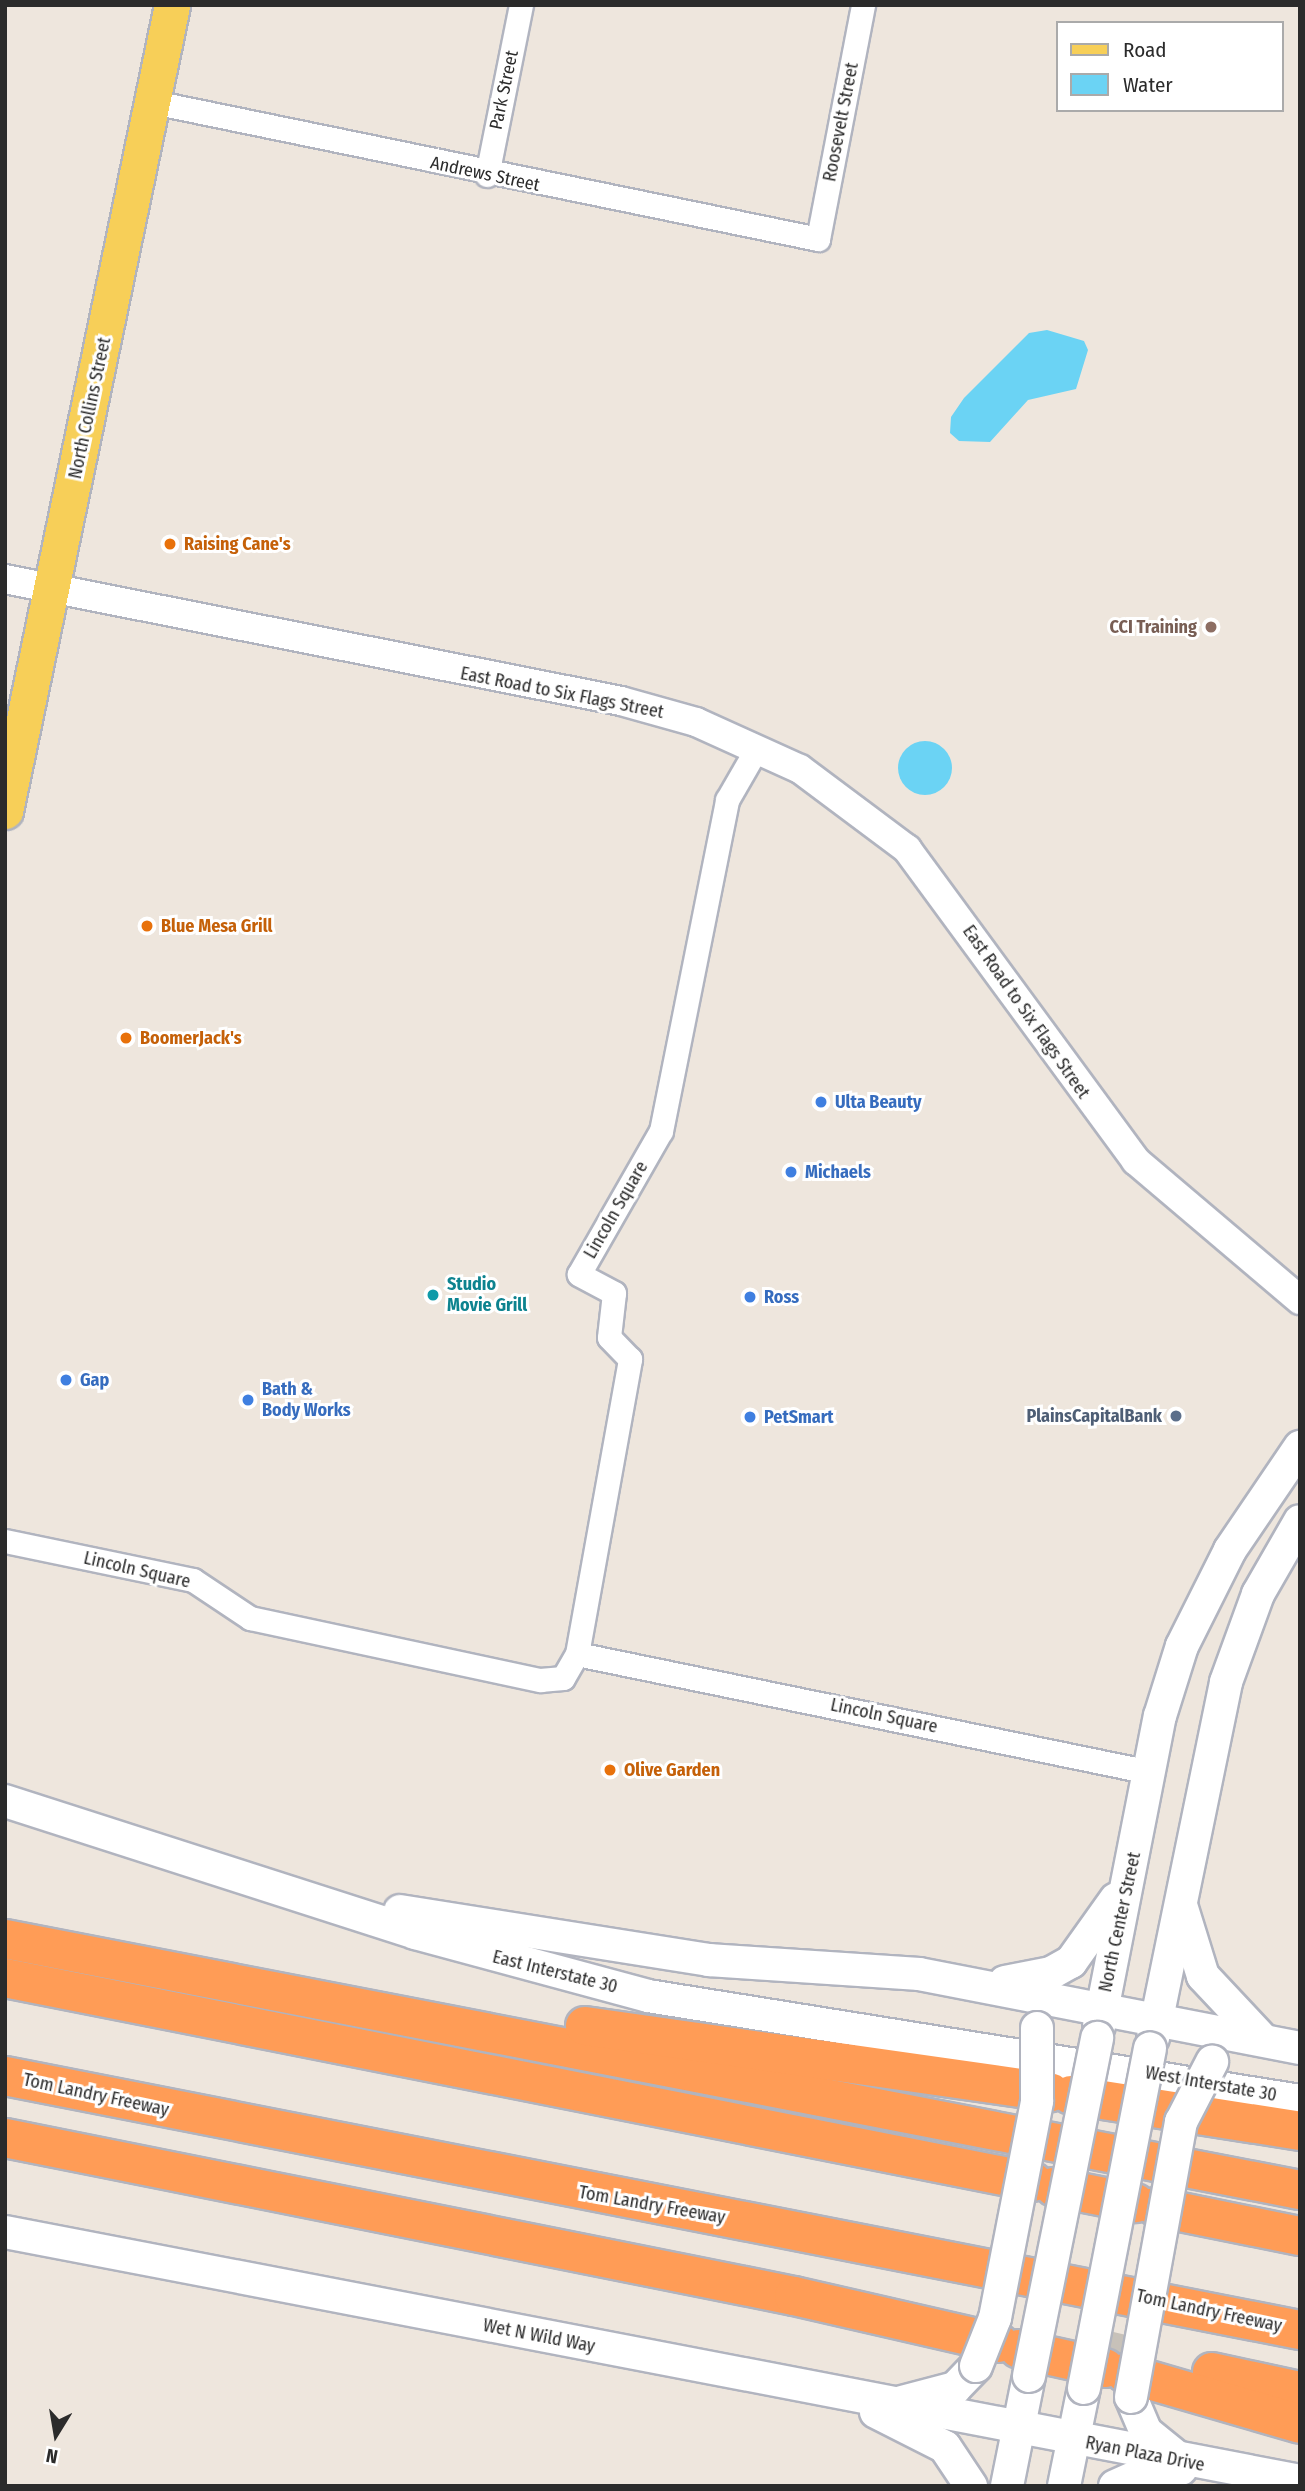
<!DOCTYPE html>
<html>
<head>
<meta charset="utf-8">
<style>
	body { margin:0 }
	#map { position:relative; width:1305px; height:2491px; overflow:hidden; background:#eee6dd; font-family:"Fira Sans Condensed",sans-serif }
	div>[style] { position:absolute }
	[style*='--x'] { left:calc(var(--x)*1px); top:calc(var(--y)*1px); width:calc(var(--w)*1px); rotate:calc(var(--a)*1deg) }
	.water>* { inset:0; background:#6bd3f4 }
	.round { border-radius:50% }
	.motorway-tunnel>* { height:38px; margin-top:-19px; transform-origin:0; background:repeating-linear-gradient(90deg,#c7c1b9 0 38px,transparent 0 57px) }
	.roads { filter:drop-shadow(2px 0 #b1b4bf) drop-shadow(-2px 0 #b1b4bf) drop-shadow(0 2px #b1b4bf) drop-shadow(0 -2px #b1b4bf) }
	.minor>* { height:23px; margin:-11.5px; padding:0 11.5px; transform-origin:11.5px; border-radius:11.5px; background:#fff }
	.tertiary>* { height:28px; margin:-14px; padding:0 14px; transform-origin:14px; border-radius:14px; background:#fff }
	.secondary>* { height:32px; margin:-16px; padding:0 16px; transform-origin:16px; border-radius:16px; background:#fff }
	.primary>* { height:35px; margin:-17.5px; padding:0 17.5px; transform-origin:17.5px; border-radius:17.5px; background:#f7cf58 }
	.motorway>* { height:38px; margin:-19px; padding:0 19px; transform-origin:19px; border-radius:19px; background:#ff9c56 }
	.bridges { filter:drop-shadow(2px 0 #b1b4bf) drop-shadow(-2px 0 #b1b4bf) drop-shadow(0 2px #b1b4bf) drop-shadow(0 -2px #b1b4bf) }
	.secondary-bridge>* { height:32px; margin:-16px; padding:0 16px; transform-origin:16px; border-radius:16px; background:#fff }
	.dots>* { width:19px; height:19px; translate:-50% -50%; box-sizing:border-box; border:4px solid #fff; border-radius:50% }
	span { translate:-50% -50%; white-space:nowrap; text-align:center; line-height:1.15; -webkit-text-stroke:6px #fff; paint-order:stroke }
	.street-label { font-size:18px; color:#2b2b2b }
	.food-label { font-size:18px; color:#c56008; font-weight:700 }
	.left { translate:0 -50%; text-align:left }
	.education-label { font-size:18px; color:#785e54; font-weight:700 }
	.right { translate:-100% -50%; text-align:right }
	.shop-label { font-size:18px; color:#366cbe; font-weight:700 }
	.culture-label { font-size:18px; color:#0d838f; font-weight:700 }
	.service-label { font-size:18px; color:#4e5e75; font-weight:700 }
	.frame { position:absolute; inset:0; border:7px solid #2b2b2b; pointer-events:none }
	.legend { position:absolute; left:1056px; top:21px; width:228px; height:91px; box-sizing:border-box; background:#fff; border:2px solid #aaa; margin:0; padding:9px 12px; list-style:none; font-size:21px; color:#2b2b2b }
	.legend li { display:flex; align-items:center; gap:14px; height:35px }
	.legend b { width:35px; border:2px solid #aaa }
	.north { position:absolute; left:21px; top:2400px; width:70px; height:70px; -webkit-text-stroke:5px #fff; paint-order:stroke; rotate:191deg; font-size:19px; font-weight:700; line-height:28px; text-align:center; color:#2b2b2b }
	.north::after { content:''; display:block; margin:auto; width:24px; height:32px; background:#2b2b2b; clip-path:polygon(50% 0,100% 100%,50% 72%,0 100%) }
</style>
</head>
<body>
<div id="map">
	<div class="water">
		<div style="clip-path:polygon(1047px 330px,1084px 341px,1088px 350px,1076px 389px,1028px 400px,990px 442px,959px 441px,950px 433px,951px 417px,964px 398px,1029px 333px)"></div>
		<div class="round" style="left:898px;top:741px;width:54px;height:54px"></div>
	</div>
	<div class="motorway-tunnel">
		<div style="--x:1107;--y:2350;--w:22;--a:13"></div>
	</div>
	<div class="roads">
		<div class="minor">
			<div style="--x:153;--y:102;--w:679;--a:11.64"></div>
			<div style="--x:818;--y:239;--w:238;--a:-79.1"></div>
			<div style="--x:487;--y:175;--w:173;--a:-78.7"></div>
			<div style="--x:5;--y:1541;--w:192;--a:11.7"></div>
			<div style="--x:193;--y:1580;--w:69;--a:33.7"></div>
			<div style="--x:250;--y:1618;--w:297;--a:12.1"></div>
			<div style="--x:540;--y:1680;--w:23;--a:-5"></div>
			<div style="--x:563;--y:1678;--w:28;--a:-60"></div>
			<div style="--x:577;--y:1654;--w:300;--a:-79.8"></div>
			<div style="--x:630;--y:1359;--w:30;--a:-134"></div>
			<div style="--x:609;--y:1337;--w:44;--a:-83.5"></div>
			<div style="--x:614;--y:1293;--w:40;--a:-152"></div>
			<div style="--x:579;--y:1274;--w:165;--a:-60.2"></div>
			<div style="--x:661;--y:1131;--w:338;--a:-78.7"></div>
			<div style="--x:727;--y:800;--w:60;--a:-60"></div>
			<div style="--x:577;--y:1654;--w:585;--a:11.64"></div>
		</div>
		<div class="tertiary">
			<div style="--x:5;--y:579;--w:628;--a:11.2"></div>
			<div style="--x:621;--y:701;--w:78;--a:15.6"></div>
			<div style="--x:696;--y:722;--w:114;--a:24.3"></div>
			<div style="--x:800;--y:769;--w:134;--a:36.8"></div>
			<div style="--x:907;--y:849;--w:387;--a:53.7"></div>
			<div style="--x:1136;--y:1161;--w:215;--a:40.3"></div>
		</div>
		<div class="secondary">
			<div style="--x:5;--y:1801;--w:431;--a:17.8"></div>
			<div style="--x:415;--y:1933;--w:241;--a:15.1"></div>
			<div style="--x:648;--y:1996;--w:660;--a:9.15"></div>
			<div style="--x:1181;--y:1905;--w:74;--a:72.8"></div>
			<div style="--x:1203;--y:1976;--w:88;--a:46.8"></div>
			<div style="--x:400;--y:1911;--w:313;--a:9"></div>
			<div style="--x:709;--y:1960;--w:210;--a:3.8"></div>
			<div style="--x:919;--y:1974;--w:388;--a:11"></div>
			<div style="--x:1005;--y:1982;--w:47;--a:-11.1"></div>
			<div style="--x:1051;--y:1973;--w:23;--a:-29"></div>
			<div style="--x:1071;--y:1962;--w:77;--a:-54.5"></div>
			<div style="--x:1099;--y:2026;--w:316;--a:-78.9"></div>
			<div style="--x:1160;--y:1716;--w:73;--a:-72.6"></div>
			<div style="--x:1182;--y:1646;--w:107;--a:-63.4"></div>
			<div style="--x:1230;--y:1550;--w:125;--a:-55.8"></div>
			<div style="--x:1153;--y:2038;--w:363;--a:-78.4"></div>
			<div style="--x:1226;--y:1682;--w:94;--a:-70"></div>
			<div style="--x:1258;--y:1594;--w:84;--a:-60.1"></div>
			<div style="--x:5;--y:2232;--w:1319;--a:10.88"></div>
			<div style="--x:1131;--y:2397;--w:38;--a:67"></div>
			<div style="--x:1146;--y:2432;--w:40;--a:39"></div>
			<div style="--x:902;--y:2402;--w:55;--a:-14.8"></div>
			<div style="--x:955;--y:2388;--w:30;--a:-46"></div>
			<div style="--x:876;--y:2412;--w:77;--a:26.9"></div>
			<div style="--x:945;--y:2447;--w:47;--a:56.3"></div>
			<div style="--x:1007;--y:2486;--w:112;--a:-78.7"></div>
			<div style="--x:1064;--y:2486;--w:100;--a:-78.5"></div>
			<div style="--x:1115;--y:2486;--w:35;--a:-24"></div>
			<div style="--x:1147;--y:2472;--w:34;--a:-5"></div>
		</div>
		<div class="primary">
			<div style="--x:5;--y:811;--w:823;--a:-78.29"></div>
		</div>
		<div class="motorway">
			<div style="--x:5;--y:1939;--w:1319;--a:10.97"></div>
			<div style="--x:5;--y:1978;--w:1048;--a:11.22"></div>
			<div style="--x:585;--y:2026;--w:470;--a:8.1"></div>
			<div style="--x:5;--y:2076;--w:1320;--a:11.1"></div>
			<div style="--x:1071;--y:2095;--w:232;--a:8.9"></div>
			<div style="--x:5;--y:2138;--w:805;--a:11.32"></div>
			<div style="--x:794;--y:2296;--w:210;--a:12.9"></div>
			<div style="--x:1054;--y:2187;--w:83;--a:11.2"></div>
			<div style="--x:1156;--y:2207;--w:147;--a:11.4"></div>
			<div style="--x:1019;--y:2349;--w:88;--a:12.5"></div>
			<div style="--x:1212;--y:2372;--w:90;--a:12.2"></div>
			<div style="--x:1125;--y:2373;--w:182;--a:16.2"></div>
		</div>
	</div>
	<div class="bridges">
		<div class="secondary-bridge">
			<div style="--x:976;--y:2366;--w:52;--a:-68.4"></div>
			<div style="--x:995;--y:2318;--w:221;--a:-79"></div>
			<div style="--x:1037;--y:2101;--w:73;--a:-90"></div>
			<div style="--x:1029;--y:2376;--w:345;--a:-78.6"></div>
			<div style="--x:1084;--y:2388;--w:346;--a:-79"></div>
			<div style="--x:1131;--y:2397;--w:280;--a:-79.7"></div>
			<div style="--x:1181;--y:2122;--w:68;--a:-62.7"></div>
		</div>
	</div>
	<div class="dots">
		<div style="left:170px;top:544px;background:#e8710a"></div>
		<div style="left:1211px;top:627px;background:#8d6e63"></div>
		<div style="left:147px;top:926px;background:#e8710a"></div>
		<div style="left:126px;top:1038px;background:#e8710a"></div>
		<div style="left:821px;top:1102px;background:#3f7fe0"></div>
		<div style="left:791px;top:1172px;background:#3f7fe0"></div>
		<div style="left:433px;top:1295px;background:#0f9aa8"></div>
		<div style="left:750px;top:1297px;background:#3f7fe0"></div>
		<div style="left:66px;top:1380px;background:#3f7fe0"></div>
		<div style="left:248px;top:1400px;background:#3f7fe0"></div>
		<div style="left:1176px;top:1416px;background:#5c6f8a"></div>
		<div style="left:750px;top:1417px;background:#3f7fe0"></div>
		<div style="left:610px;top:1770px;background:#e8710a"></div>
	</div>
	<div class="street-label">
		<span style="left:504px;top:90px;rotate:-78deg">Park Street</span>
		<span style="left:841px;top:122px;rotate:-79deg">Roosevelt Street</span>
		<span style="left:485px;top:174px;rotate:12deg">Andrews Street</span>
		<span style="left:90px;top:408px;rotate:-78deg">North Collins Street</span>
		<span style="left:562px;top:693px;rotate:11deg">East Road to Six Flags Street</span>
		<span style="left:1026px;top:1012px;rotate:55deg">East Road to Six Flags Street</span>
		<span style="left:616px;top:1210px;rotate:-60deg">Lincoln Square</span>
		<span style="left:137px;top:1570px;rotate:13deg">Lincoln Square</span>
		<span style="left:884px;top:1716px;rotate:12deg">Lincoln Square</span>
		<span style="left:1120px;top:1922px;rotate:-78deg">North Center Street</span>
		<span style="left:555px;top:1972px;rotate:14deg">East Interstate 30</span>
		<span style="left:1211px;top:2084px;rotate:10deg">West Interstate 30</span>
		<span style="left:96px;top:2095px;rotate:12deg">Tom Landry Freeway</span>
		<span style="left:652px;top:2205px;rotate:10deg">Tom Landry Freeway</span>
		<span style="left:1209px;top:2311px;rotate:12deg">Tom Landry Freeway</span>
		<span style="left:539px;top:2336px;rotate:11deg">Wet N Wild Way</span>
		<span style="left:1145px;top:2454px;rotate:11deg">Ryan Plaza Drive</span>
	</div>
	<div class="food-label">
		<span class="left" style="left:184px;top:544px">Raising Cane's</span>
		<span class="left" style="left:161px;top:926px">Blue Mesa Grill</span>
		<span class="left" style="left:140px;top:1038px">BoomerJack's</span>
		<span class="left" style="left:624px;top:1770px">Olive Garden</span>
	</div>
	<div class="education-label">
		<span class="right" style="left:1197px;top:627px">CCI Training</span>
	</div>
	<div class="shop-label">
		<span class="left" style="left:835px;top:1102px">Ulta Beauty</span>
		<span class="left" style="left:805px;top:1172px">Michaels</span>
		<span class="left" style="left:764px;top:1297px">Ross</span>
		<span class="left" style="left:80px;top:1380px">Gap</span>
		<span class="left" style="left:262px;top:1400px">Bath &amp;<br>Body Works</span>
		<span class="left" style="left:764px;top:1417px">PetSmart</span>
	</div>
	<div class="culture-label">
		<span class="left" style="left:447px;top:1295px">Studio<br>Movie Grill</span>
	</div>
	<div class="service-label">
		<span class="right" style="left:1162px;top:1416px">PlainsCapitalBank</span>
	</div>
	<div class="frame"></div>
	<ul class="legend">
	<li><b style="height:9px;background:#f7cf58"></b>Road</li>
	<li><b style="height:19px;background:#6bd3f4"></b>Water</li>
	</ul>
	<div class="north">N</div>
</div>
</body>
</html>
